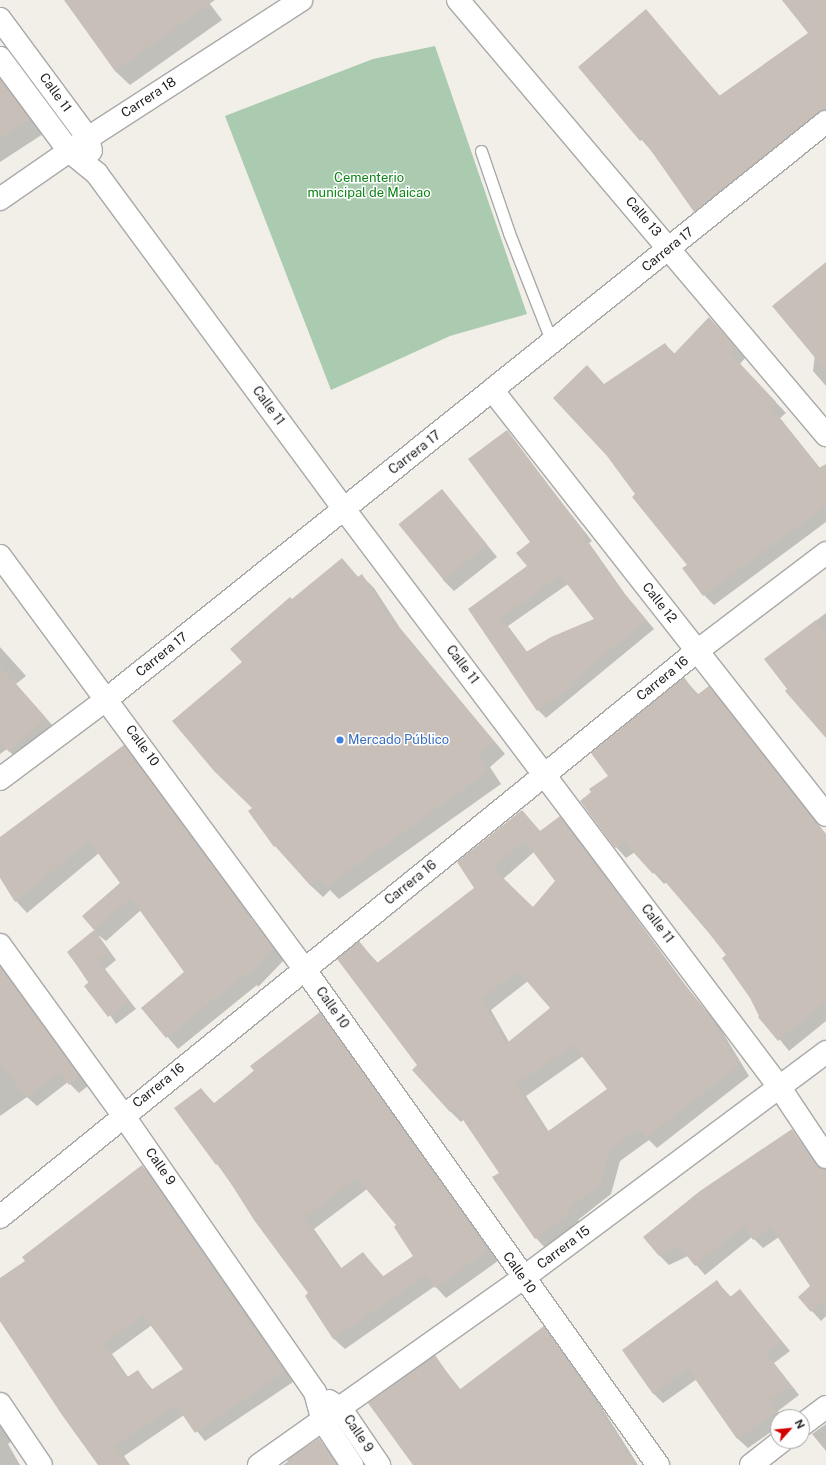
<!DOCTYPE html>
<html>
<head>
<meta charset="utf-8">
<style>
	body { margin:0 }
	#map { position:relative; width:826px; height:1465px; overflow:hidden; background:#f2efe9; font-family:"Public Sans",sans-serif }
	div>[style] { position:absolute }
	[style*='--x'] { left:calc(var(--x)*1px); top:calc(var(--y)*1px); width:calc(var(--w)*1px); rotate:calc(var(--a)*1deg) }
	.cemetery>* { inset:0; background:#aacbaf }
	.shadow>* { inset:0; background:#0003 }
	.building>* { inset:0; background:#c7bfb8; transform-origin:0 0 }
	.roads { filter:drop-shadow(1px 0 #a9a9a9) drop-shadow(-1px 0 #a9a9a9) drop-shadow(0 1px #a9a9a9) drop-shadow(0 -1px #a9a9a9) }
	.lane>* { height:11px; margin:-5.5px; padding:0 5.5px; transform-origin:5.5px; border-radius:5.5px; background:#fff }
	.street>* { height:22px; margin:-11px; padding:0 11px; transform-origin:11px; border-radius:11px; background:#fff }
	.dots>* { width:11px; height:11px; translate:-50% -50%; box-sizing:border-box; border:2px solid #fff; border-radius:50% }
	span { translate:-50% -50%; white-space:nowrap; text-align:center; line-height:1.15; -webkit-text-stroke:3px #fff; paint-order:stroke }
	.street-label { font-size:13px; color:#222 }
	.park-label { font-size:13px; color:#0c8416 }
	.shop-label { font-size:13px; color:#366cbe }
	.left { translate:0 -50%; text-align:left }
	.north { position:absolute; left:770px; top:1409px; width:40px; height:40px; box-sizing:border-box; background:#fff; border:1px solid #a7a7a7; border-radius:50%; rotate:63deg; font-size:11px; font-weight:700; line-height:16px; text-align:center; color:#222 }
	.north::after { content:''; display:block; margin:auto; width:14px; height:18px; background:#d40000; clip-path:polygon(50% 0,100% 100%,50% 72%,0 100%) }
</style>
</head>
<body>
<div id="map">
	<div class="cemetery">
		<div style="clip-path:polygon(435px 46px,527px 314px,450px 336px,331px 390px,225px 116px,373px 59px)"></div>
	</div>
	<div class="shadow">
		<div style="clip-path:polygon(65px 0,207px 0,222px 20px,130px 85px,115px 71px)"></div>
		<div style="clip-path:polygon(782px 0,826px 0,826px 128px,707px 223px,695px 211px,653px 153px,579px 67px,646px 11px,720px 96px,810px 33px)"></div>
		<div style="clip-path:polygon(0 67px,43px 134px,0 162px)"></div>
		<div style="clip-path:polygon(826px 263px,826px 386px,813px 371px)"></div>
		<div style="clip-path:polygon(709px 318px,745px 358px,740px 364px,786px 413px,780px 418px,820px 468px,826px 465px,826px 522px,714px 605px,704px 595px,688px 565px,636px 495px,604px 385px,665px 344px,675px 354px)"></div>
		<div style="clip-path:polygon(evenodd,506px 432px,592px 541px,589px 543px,625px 594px,654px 629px,546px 718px,538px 710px,470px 609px,528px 566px,531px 542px,506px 432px,568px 584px,596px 619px,528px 653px,508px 626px,568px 584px)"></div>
		<div style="clip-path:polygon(442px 490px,497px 557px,454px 591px,443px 580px)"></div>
		<div style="clip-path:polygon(342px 560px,359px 578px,362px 576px,374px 588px,400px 628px,505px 754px,490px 767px,501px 784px,339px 899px,330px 890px,323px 897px,310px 885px,275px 846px,253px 808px,243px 663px,292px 601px)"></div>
		<div style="clip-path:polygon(826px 613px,826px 737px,765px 659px)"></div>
		<div style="clip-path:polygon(0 647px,26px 676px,16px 684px,53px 726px,17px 759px,7px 749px,0 754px)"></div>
		<div style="clip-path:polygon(684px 679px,699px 695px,709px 687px,719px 698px,826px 834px,826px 1021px,789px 1051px,761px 1016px,727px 955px,667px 882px,664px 884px,635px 852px,626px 858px,616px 847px,609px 776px)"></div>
		<div style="clip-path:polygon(123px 746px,135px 757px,252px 917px,251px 918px,284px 960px,258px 987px,257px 985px,178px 1049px,142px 1008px,185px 972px,141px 910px,106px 941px,98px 935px,116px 960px,105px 969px,136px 1009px,116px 1024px,68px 952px,95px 930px,83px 916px,121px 883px,99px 853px,27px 913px,16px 901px,0 876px,0 839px)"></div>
		<div style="clip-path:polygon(evenodd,522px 811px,541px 832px,560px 818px,570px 828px,686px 986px,720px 1028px,749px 1076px,657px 1148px,649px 1140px,620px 1161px,611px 1194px,578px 1220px,581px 1224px,546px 1249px,536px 1238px,500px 1173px,464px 1119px,461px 1122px,450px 1111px,419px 1065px,359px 943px,378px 963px,475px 888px,522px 811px,534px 852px,556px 881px,533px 908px,503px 879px,534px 852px,522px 811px,528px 981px,552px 1008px,509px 1042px,491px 1010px,528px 981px,522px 811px,583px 1056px,609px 1089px,549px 1132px,526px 1096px,583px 1056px)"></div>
		<div style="clip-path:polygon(0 964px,88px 1086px,79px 1093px,68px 1082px,37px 1106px,27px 1097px,0 1116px)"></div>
		<div style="clip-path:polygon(evenodd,320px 1014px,330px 1024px,498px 1261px,446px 1298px,435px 1286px,345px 1349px,334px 1339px,306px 1296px,310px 1294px,217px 1164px,201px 1089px,215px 1104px,320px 1014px,367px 1189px,397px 1225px,415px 1256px,384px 1277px,363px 1253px,342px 1269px,314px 1229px,367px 1189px)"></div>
		<div style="clip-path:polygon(792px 1130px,820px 1168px,826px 1170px,826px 1316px,821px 1321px,812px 1311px,812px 1286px,779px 1237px,763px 1248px,752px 1237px,705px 1275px,688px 1256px,669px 1265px,659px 1255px)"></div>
		<div style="clip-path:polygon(evenodd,142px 1166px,152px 1176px,293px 1382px,205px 1441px,184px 1415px,124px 1456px,130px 1465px,99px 1465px,0 1321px,0 1279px,27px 1261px,142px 1166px,152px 1325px,184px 1369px,153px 1390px,137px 1371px,128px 1377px,112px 1354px,152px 1325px)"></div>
		<div style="clip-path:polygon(717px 1282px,731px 1297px,740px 1290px,790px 1351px,774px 1363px,799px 1395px,778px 1411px,782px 1417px,778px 1417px,778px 1427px,748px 1448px,738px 1439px,697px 1379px,663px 1403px,653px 1393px)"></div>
		<div style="clip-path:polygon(544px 1328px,588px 1386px,638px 1465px,415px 1465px,435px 1357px,461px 1390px)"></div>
		<div style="clip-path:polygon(0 1423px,12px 1441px,8px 1444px,20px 1465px,0 1465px)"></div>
		<div style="clip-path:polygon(826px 1424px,826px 1451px,812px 1434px)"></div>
		<div style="clip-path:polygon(319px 1439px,339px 1465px,283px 1465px)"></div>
	</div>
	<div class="building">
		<div style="clip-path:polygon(64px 0,215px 0,115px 71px)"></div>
		<div style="clip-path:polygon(782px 0,826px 0,826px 110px,818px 112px,694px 212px,643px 139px,640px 141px,578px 67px,646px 9px,719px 96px,808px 33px)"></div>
		<div style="clip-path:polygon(0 79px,30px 119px,0 138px)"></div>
		<div style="clip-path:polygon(826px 262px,826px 371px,772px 306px)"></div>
		<div style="clip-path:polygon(709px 317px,736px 347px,730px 353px,776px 402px,771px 407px,819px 468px,826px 464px,826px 506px,703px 596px,682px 568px,687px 565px,632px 497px,635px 494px,607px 456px,553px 398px,587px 365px,604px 384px,665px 343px,673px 355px)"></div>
		<div style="clip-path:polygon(evenodd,507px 430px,584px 532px,582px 534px,616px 584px,646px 620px,570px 683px,572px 686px,537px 711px,468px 609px,527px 566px,516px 553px,530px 542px,468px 459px,507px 430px,560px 575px,594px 619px,551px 637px,526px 652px,501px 618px,560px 575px)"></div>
		<div style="left:442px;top:489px;width:72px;height:56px;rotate:51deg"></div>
		<div style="clip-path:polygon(342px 558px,358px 577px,362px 574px,388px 615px,494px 742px,478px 754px,489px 771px,326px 887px,318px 878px,310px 885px,276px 846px,274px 847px,248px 811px,252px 808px,214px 771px,172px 721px,242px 662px,230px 649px,290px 597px,292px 599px)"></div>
		<div style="clip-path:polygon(816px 620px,826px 634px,826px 738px,785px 691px,787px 689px,764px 659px)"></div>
		<div style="clip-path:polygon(0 666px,46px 718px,9px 752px,0 742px)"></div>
		<div style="clip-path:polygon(684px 677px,697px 695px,709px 686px,826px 835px,826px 1001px,778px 1041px,758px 1017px,759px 1016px,750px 998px,722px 958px,726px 955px,709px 933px,656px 871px,653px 874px,624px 842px,615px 848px,580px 801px,591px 792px,589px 789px,608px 776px,591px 753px)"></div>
		<div style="clip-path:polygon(124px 745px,242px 905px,240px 906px,274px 948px,246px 977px,244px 975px,166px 1038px,141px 1008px,184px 972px,131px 898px,94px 930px,82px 916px,120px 883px,89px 841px,15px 902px,0 878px,0 837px)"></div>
		<div style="clip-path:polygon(evenodd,522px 810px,540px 831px,560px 816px,676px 974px,710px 1016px,739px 1065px,646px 1138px,638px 1129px,609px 1150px,601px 1183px,568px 1209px,571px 1213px,535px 1239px,492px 1177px,499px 1173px,455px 1108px,450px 1112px,412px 1070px,417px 1065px,337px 959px,359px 941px,377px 963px,474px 888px,457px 862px,522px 810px,525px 841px,555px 881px,533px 907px,493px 868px,525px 841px,522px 810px,518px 971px,550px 1008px,506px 1044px,482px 999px,518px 971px,522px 810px,573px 1045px,607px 1089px,547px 1132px,516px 1085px,573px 1045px)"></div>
		<div style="clip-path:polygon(94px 930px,109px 952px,98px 961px,129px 1001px,108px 1017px,84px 986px,89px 982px,67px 952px)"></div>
		<div style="clip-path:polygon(0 966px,80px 1076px,69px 1085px,60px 1072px,26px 1098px,0 1063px)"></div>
		<div style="clip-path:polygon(evenodd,320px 1012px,488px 1250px,435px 1288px,426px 1275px,333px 1339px,305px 1296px,308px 1293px,254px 1220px,218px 1163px,216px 1165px,174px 1108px,201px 1088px,213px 1104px,254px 1071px,250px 1066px,320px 1012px,357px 1178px,396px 1225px,394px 1227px,413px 1256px,382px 1277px,363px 1252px,340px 1269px,304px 1218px,357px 1178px)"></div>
		<div style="clip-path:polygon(792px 1129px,816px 1164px,826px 1169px,826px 1309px,821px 1302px,811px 1312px,798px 1297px,810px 1286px,771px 1227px,753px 1240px,744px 1226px,695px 1266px,679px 1246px,659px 1256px,643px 1237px,700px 1191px)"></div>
		<div style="clip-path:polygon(evenodd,142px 1165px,284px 1372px,195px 1433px,176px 1405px,115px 1446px,128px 1465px,98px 1465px,62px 1415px,0 1321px,0 1278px,25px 1261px,22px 1257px,142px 1165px,143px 1315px,183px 1369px,151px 1390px,138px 1370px,126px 1378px,104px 1344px,143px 1315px)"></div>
		<div style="clip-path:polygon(717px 1280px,729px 1298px,740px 1289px,781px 1341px,765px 1353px,790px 1385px,769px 1401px,777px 1412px,737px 1439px,688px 1369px,653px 1394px,622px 1350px)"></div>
		<div style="clip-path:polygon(544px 1326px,578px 1375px,635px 1465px,413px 1465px,368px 1403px,435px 1355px,459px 1390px)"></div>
		<div style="clip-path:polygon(319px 1438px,337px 1465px,291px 1465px,287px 1460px)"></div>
	</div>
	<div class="roads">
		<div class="lane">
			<div style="--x:481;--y:151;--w:87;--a:71.1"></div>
			<div style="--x:509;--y:233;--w:118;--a:68.6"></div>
		</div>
		<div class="street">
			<div style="--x:458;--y:0;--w:570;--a:49.77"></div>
			<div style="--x:0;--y:19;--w:148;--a:53.5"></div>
			<div style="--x:88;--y:138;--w:13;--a:77"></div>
			<div style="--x:0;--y:58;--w:116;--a:53.4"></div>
			<div style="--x:69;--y:151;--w:36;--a:39"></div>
			<div style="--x:97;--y:174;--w:416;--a:53.6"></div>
			<div style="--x:344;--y:509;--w:725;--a:53.02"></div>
			<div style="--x:780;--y:1088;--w:83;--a:56.3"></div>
			<div style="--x:0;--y:199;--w:107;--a:-34.7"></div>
			<div style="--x:88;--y:138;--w:254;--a:-32.9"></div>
			<div style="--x:493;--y:391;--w:539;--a:51.85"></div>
			<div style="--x:0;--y:556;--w:514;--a:53.62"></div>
			<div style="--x:305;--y:970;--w:608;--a:54.51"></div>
			<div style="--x:0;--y:779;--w:134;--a:-36.8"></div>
			<div style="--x:107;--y:699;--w:922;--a:-38.75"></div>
			<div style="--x:0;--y:945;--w:210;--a:54.1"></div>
			<div style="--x:123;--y:1115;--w:337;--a:55.3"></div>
			<div style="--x:315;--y:1392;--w:30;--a:75"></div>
			<div style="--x:323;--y:1421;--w:53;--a:56.6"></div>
			<div style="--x:0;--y:1217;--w:898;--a:-39.08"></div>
			<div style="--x:697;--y:651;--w:162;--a:-37.2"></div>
			<div style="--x:329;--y:1401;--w:14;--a:34"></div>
			<div style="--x:341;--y:1409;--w:68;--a:55.8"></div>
			<div style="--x:0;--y:1404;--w:73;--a:56.1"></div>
			<div style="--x:802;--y:1425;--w:30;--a:-37"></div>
			<div style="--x:259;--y:1465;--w:324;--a:-35.3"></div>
			<div style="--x:523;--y:1278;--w:378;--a:-36.7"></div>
			<div style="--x:751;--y:1465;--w:39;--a:-38"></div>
		</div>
	</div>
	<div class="dots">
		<div style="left:340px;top:740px;background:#3f7fe0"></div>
	</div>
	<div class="street-label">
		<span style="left:55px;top:93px;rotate:54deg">Calle 11</span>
		<span style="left:149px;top:98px;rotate:-33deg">Carrera 18</span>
		<span style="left:643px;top:217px;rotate:50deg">Calle 13</span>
		<span style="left:668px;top:250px;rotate:-39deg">Carrera 17</span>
		<span style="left:268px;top:406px;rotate:54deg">Calle 11</span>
		<span style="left:415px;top:453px;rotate:-38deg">Carrera 17</span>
		<span style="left:659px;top:603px;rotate:52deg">Calle 12</span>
		<span style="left:162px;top:655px;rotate:-39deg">Carrera 17</span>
		<span style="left:462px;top:665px;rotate:53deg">Calle 11</span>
		<span style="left:663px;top:679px;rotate:-39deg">Carrera 16</span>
		<span style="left:142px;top:746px;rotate:54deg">Calle 10</span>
		<span style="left:411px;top:883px;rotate:-39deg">Carrera 16</span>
		<span style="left:657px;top:924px;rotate:53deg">Calle 11</span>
		<span style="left:332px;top:1008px;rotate:55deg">Calle 10</span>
		<span style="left:159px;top:1086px;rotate:-39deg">Carrera 16</span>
		<span style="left:160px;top:1167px;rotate:55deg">Calle 9</span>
		<span style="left:564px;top:1248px;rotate:-37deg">Carrera 15</span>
		<span style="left:519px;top:1273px;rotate:55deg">Calle 10</span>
		<span style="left:358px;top:1434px;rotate:56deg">Calle 9</span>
	</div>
	<div class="park-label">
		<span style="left:369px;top:186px">Cementerio<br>municipal de Maicao</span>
	</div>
	<div class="shop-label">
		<span class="left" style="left:348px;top:740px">Mercado Público</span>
	</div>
	<div class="north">N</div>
</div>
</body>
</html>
